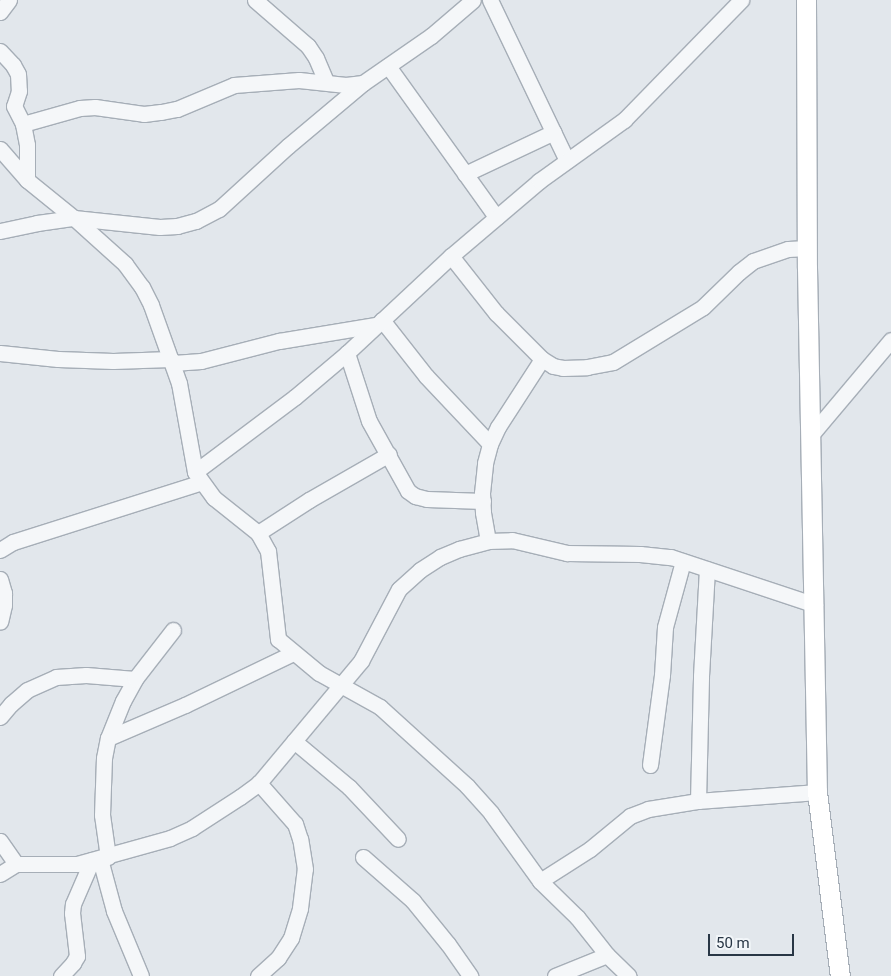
<!DOCTYPE html>
<html>
<head>
<meta charset="utf-8">
<style>
	body { margin:0 }
	#map { position:relative; width:891px; height:976px; overflow:hidden; background:#e2e7ec; font-family:Roboto,sans-serif }
	div>[style] { position:absolute }
	[style*='--x'] { left:calc(var(--x)*1px); top:calc(var(--y)*1px); width:calc(var(--w)*1px); rotate:calc(var(--a)*1deg) }
	.roads { filter:drop-shadow(1px 0 #a6aeb7) drop-shadow(-1px 0 #a6aeb7) drop-shadow(0 1px #a6aeb7) drop-shadow(0 -1px #a6aeb7) }
	.minor>* { height:15px; margin:-7.5px; padding:0 7.5px; transform-origin:7.5px; border-radius:7.5px; background:#f5f7f9 }
	.major>* { height:19px; margin:-9.5px; padding:0 9.5px; transform-origin:9.5px; border-radius:9.5px; background:#fff }
	span { translate:-50% -50%; white-space:nowrap; text-align:center; line-height:1.15; -webkit-text-stroke:4.5px #f2f6f9; paint-order:stroke }
	.scale { position:absolute; left:708px; top:934px; width:86px; height:22px; box-sizing:border-box; border:2px solid #283645; border-top:0; padding-left:6px; font-size:15px; line-height:18px; white-space:nowrap; color:#283645; -webkit-text-stroke:4px #f2f6f9; paint-order:stroke }
</style>
</head>
<body>
<div id="map">
	<div class="roads">
		<div class="minor">
			<div style="--x:255;--y:0;--w:70;--a:41"></div>
			<div style="--x:308;--y:46;--w:14;--a:56"></div>
			<div style="--x:316;--y:58;--w:25;--a:67"></div>
			<div style="--x:490;--y:0;--w:178;--a:64.4"></div>
			<div style="--x:0;--y:12;--w:15;--a:-53"></div>
			<div style="--x:0;--y:51;--w:19;--a:47"></div>
			<div style="--x:13;--y:65;--w:10;--a:61"></div>
			<div style="--x:18;--y:74;--w:17;--a:87"></div>
			<div style="--x:19;--y:91;--w:16;--a:108"></div>
			<div style="--x:14;--y:106;--w:20;--a:63"></div>
			<div style="--x:23;--y:124;--w:21;--a:79"></div>
			<div style="--x:27;--y:145;--w:35;--a:90"></div>
			<div style="--x:388;--y:66;--w:186;--a:54.4"></div>
			<div style="--x:23;--y:124;--w:59;--a:-15.7"></div>
			<div style="--x:80;--y:108;--w:15;--a:-4"></div>
			<div style="--x:95;--y:107;--w:49;--a:8.1"></div>
			<div style="--x:144;--y:114;--w:17;--a:-7"></div>
			<div style="--x:161;--y:112;--w:16;--a:-11"></div>
			<div style="--x:177;--y:109;--w:62;--a:-22.8"></div>
			<div style="--x:234;--y:85;--w:65;--a:-4.4"></div>
			<div style="--x:299;--y:80;--w:47;--a:6.1"></div>
			<div style="--x:346;--y:85;--w:17;--a:-7"></div>
			<div style="--x:0;--y:149;--w:41;--a:48.9"></div>
			<div style="--x:27;--y:180;--w:60;--a:39"></div>
			<div style="--x:74;--y:218;--w:69;--a:42"></div>
			<div style="--x:125;--y:264;--w:29;--a:54"></div>
			<div style="--x:142;--y:287;--w:20;--a:63"></div>
			<div style="--x:151;--y:305;--w:83;--a:70.3"></div>
			<div style="--x:179;--y:383;--w:90;--a:79.8"></div>
			<div style="--x:195;--y:472;--w:32;--a:54"></div>
			<div style="--x:214;--y:498;--w:56;--a:38.5"></div>
			<div style="--x:258;--y:533;--w:21;--a:61"></div>
			<div style="--x:268;--y:551;--w:89;--a:83.5"></div>
			<div style="--x:278;--y:639;--w:53;--a:39.7"></div>
			<div style="--x:319;--y:673;--w:70;--a:29.1"></div>
			<div style="--x:380;--y:707;--w:118;--a:42.2"></div>
			<div style="--x:467;--y:786;--w:36;--a:48"></div>
			<div style="--x:491;--y:813;--w:84;--a:54.2"></div>
			<div style="--x:540;--y:881;--w:52;--a:44.2"></div>
			<div style="--x:577;--y:917;--w:48;--a:51.7"></div>
			<div style="--x:607;--y:955;--w:30;--a:44"></div>
			<div style="--x:465;--y:174;--w:98;--a:-25.3"></div>
			<div style="--x:0;--y:231;--w:38;--a:-12"></div>
			<div style="--x:37;--y:223;--w:37;--a:-8"></div>
			<div style="--x:74;--y:218;--w:86;--a:6"></div>
			<div style="--x:160;--y:227;--w:17;--a:-3"></div>
			<div style="--x:177;--y:226;--w:20;--a:-15"></div>
			<div style="--x:196;--y:221;--w:26;--a:-28"></div>
			<div style="--x:219;--y:209;--w:93;--a:-42.4"></div>
			<div style="--x:288;--y:146;--w:98;--a:-40"></div>
			<div style="--x:363;--y:83;--w:83;--a:-34.7"></div>
			<div style="--x:431;--y:36;--w:55;--a:-40.6"></div>
			<div style="--x:451;--y:256;--w:73;--a:51.7"></div>
			<div style="--x:496;--y:313;--w:65;--a:45"></div>
			<div style="--x:542;--y:359;--w:13;--a:32"></div>
			<div style="--x:553;--y:366;--w:10;--a:11"></div>
			<div style="--x:563;--y:368;--w:24;--a:-2"></div>
			<div style="--x:587;--y:367;--w:26;--a:-11"></div>
			<div style="--x:613;--y:362;--w:105;--a:-31.4"></div>
			<div style="--x:703;--y:307;--w:50;--a:-44.2"></div>
			<div style="--x:739;--y:272;--w:18;--a:-38"></div>
			<div style="--x:753;--y:261;--w:37;--a:-19"></div>
			<div style="--x:788;--y:249;--w:19;--a:-3"></div>
			<div style="--x:382;--y:320;--w:71;--a:51.8"></div>
			<div style="--x:426;--y:376;--w:93;--a:46.7"></div>
			<div style="--x:0;--y:353;--w:58;--a:5.9"></div>
			<div style="--x:58;--y:359;--w:55;--a:2.1"></div>
			<div style="--x:113;--y:361;--w:58;--a:-2"></div>
			<div style="--x:347;--y:353;--w:71;--a:72.1"></div>
			<div style="--x:369;--y:421;--w:80;--a:60.9"></div>
			<div style="--x:408;--y:491;--w:9;--a:36"></div>
			<div style="--x:415;--y:496;--w:12;--a:14"></div>
			<div style="--x:427;--y:499;--w:56;--a:2"></div>
			<div style="--x:173;--y:363;--w:28;--a:-4"></div>
			<div style="--x:201;--y:361;--w:81;--a:-14.4"></div>
			<div style="--x:279;--y:341;--w:98;--a:-9.4"></div>
			<div style="--x:811;--y:435;--w:124;--a:-49.9"></div>
			<div style="--x:195;--y:472;--w:125;--a:-36.9"></div>
			<div style="--x:295;--y:397;--w:68;--a:-40.2"></div>
			<div style="--x:347;--y:353;--w:142;--a:-43"></div>
			<div style="--x:451;--y:256;--w:116;--a:-40.4"></div>
			<div style="--x:539;--y:181;--w:105;--a:-35.7"></div>
			<div style="--x:624;--y:120;--w:168;--a:-45.7"></div>
			<div style="--x:258;--y:533;--w:61;--a:-32.9"></div>
			<div style="--x:309;--y:500;--w:92;--a:-29.9"></div>
			<div style="--x:488;--y:541;--w:29;--a:-100"></div>
			<div style="--x:483;--y:512;--w:19;--a:-93"></div>
			<div style="--x:482;--y:493;--w:30;--a:-84"></div>
			<div style="--x:485;--y:463;--w:20;--a:-75"></div>
			<div style="--x:490;--y:444;--w:19;--a:-65"></div>
			<div style="--x:498;--y:427;--w:81;--a:-57.1"></div>
			<div style="--x:0;--y:550;--w:15;--a:-32"></div>
			<div style="--x:13;--y:542;--w:198;--a:-17.6"></div>
			<div style="--x:0;--y:579;--w:15;--a:74"></div>
			<div style="--x:4;--y:593;--w:12;--a:90"></div>
			<div style="--x:4;--y:605;--w:17;--a:103"></div>
			<div style="--x:0;--y:717;--w:17;--a:-50"></div>
			<div style="--x:11;--y:704;--w:21;--a:-41"></div>
			<div style="--x:27;--y:690;--w:32;--a:-24"></div>
			<div style="--x:56;--y:677;--w:30;--a:-4"></div>
			<div style="--x:86;--y:675;--w:49;--a:4.7"></div>
			<div style="--x:108;--y:738;--w:84;--a:-23.2"></div>
			<div style="--x:185;--y:705;--w:120;--a:-25.7"></div>
			<div style="--x:294;--y:741;--w:72;--a:39.9"></div>
			<div style="--x:349;--y:787;--w:71;--a:46.7"></div>
			<div style="--x:650;--y:765;--w:91;--a:-82.4"></div>
			<div style="--x:662;--y:675;--w:48;--a:-86.4"></div>
			<div style="--x:665;--y:627;--w:68;--a:-74.7"></div>
			<div style="--x:698;--y:801;--w:125;--a:-88.6"></div>
			<div style="--x:701;--y:676;--w:107;--a:-86.8"></div>
			<div style="--x:0;--y:841;--w:28;--a:55"></div>
			<div style="--x:108;--y:857;--w:42;--a:-98.1"></div>
			<div style="--x:102;--y:815;--w:57;--a:-88"></div>
			<div style="--x:104;--y:758;--w:20;--a:-79"></div>
			<div style="--x:108;--y:738;--w:40;--a:-68"></div>
			<div style="--x:123;--y:701;--w:25;--a:-61"></div>
			<div style="--x:135;--y:679;--w:62;--a:-52.2"></div>
			<div style="--x:363;--y:857;--w:67;--a:41.3"></div>
			<div style="--x:413;--y:901;--w:55;--a:50.9"></div>
			<div style="--x:448;--y:944;--w:39;--a:55"></div>
			<div style="--x:100;--y:859;--w:54;--a:74.9"></div>
			<div style="--x:114;--y:911;--w:70;--a:67.4"></div>
			<div style="--x:0;--y:874;--w:19;--a:-32"></div>
			<div style="--x:16;--y:864;--w:61;--a:0"></div>
			<div style="--x:77;--y:864;--w:97;--a:-15.6"></div>
			<div style="--x:170;--y:838;--w:24;--a:-24"></div>
			<div style="--x:192;--y:828;--w:57;--a:-32.9"></div>
			<div style="--x:240;--y:797;--w:24;--a:-36"></div>
			<div style="--x:259;--y:783;--w:159;--a:-50.1"></div>
			<div style="--x:361;--y:661;--w:81;--a:-62.2"></div>
			<div style="--x:399;--y:589;--w:28;--a:-42"></div>
			<div style="--x:420;--y:570;--w:24;--a:-33"></div>
			<div style="--x:440;--y:557;--w:21;--a:-23"></div>
			<div style="--x:459;--y:549;--w:30;--a:-15"></div>
			<div style="--x:488;--y:541;--w:24;--a:-2"></div>
			<div style="--x:512;--y:540;--w:57;--a:13.3"></div>
			<div style="--x:567;--y:553;--w:73;--a:0.8"></div>
			<div style="--x:640;--y:554;--w:31;--a:6"></div>
			<div style="--x:671;--y:557;--w:152;--a:18.4"></div>
			<div style="--x:540;--y:881;--w:59;--a:-32.6"></div>
			<div style="--x:590;--y:849;--w:52;--a:-39.5"></div>
			<div style="--x:630;--y:816;--w:19;--a:-21"></div>
			<div style="--x:648;--y:809;--w:51;--a:-9.1"></div>
			<div style="--x:698;--y:801;--w:119;--a:-4.3"></div>
			<div style="--x:61;--y:976;--w:18;--a:-47"></div>
			<div style="--x:73;--y:963;--w:8;--a:-60"></div>
			<div style="--x:77;--y:956;--w:43;--a:-96.6"></div>
			<div style="--x:72;--y:913;--w:9;--a:-84"></div>
			<div style="--x:73;--y:904;--w:48;--a:-66.6"></div>
			<div style="--x:258;--y:976;--w:27;--a:-42"></div>
			<div style="--x:278;--y:958;--w:24;--a:-57"></div>
			<div style="--x:291;--y:938;--w:31;--a:-73"></div>
			<div style="--x:300;--y:908;--w:39;--a:-83"></div>
			<div style="--x:305;--y:869;--w:30;--a:-99"></div>
			<div style="--x:300;--y:839;--w:16;--a:-108"></div>
			<div style="--x:295;--y:824;--w:55;--a:-131.3"></div>
			<div style="--x:555;--y:976;--w:56;--a:-22"></div>
		</div>
		<div class="major">
			<div style="--x:806;--y:0;--w:268;--a:89.8"></div>
			<div style="--x:807;--y:268;--w:524;--a:88.91"></div>
			<div style="--x:817;--y:792;--w:185;--a:82.9"></div>
		</div>
	</div>
	<div class="scale">50 m</div>
</div>
</body>
</html>
